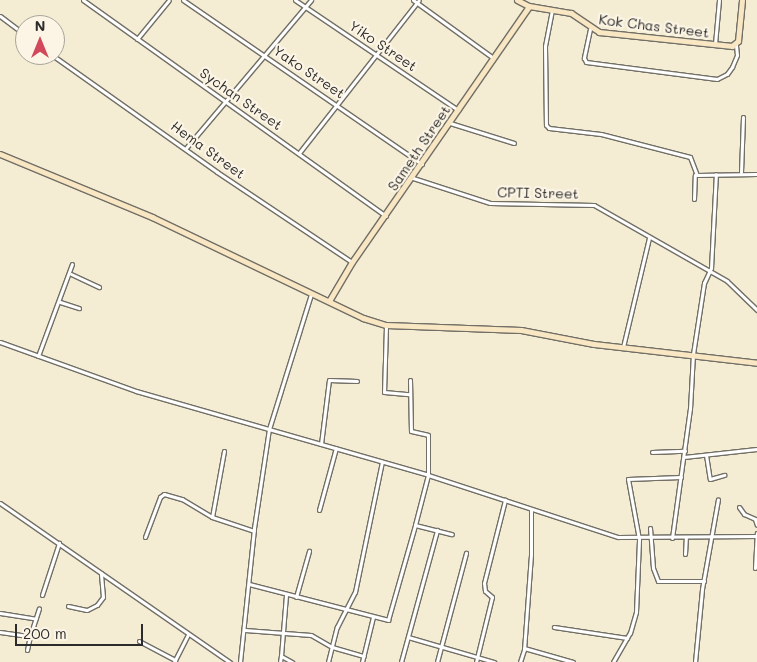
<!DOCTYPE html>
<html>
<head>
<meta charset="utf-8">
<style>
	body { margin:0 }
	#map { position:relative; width:757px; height:662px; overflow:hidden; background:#f4ecd3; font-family:Mali,sans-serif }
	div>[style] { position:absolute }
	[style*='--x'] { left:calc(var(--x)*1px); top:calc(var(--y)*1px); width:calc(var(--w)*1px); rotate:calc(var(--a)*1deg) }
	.roads { filter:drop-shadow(1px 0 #716f66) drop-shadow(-1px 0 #716f66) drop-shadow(0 1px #716f66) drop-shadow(0 -1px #716f66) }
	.street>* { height:3px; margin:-1.5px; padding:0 1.5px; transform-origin:1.5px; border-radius:1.5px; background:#fff }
	.secondary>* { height:5px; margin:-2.5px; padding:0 2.5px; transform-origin:2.5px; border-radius:2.5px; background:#f9e7c3 }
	span { translate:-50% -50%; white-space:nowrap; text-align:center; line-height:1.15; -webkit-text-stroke:4.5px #fcf5e5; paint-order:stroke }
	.street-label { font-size:14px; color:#2b2b2b }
	.north { position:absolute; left:15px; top:15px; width:50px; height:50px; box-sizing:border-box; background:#fcf5e5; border:1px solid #a8a49b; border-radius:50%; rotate:0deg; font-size:14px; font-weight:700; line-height:20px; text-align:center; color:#2b2b2b }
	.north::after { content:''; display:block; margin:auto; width:18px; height:22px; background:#d1495b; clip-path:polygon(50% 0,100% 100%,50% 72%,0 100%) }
	.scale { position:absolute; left:15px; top:624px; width:128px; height:22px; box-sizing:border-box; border:2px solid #2b2b2b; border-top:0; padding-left:6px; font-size:15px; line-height:18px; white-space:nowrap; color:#2b2b2b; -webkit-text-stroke:4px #fcf5e5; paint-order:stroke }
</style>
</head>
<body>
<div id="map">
	<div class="roads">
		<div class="street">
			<div style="--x:83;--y:0;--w:372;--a:35.5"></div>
			<div style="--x:183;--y:0;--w:290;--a:34.5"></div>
			<div style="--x:295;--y:0;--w:197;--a:34"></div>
			<div style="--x:413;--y:0;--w:99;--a:35.9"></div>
			<div style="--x:552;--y:10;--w:37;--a:101"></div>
			<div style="--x:545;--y:46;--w:79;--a:89.3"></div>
			<div style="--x:546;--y:125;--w:4;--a:45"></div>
			<div style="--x:549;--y:128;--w:52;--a:6.6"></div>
			<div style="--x:601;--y:134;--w:92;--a:14.5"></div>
			<div style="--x:690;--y:157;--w:19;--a:69"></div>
			<div style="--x:697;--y:175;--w:60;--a:-1"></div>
			<div style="--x:0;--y:16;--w:31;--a:37"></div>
			<div style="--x:590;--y:29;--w:30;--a:102"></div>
			<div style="--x:584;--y:58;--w:4;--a:63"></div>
			<div style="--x:586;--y:62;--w:132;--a:7.4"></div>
			<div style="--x:717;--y:79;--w:11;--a:-27"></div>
			<div style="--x:727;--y:74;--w:9;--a:-54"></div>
			<div style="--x:732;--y:67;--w:13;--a:-67"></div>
			<div style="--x:737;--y:55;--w:10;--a:-96"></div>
			<div style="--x:137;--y:39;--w:50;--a:-50.6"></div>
			<div style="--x:715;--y:44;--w:44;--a:-84.8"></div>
			<div style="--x:52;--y:55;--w:202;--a:35.3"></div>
			<div style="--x:217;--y:172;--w:162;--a:33.7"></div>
			<div style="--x:450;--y:123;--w:67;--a:17.4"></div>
			<div style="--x:186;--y:148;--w:194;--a:-49.8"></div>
			<div style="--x:299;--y:153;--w:194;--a:-51.9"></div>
			<div style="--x:741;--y:172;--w:55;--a:-87.9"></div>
			<div style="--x:413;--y:178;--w:81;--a:18"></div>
			<div style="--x:490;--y:203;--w:104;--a:1.1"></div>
			<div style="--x:594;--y:205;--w:153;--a:29.7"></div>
			<div style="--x:727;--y:281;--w:42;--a:44"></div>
			<div style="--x:694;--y:199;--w:24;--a:-88"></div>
			<div style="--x:71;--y:274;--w:31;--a:25"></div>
			<div style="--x:60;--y:302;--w:20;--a:18"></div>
			<div style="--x:386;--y:326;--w:66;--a:91.7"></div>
			<div style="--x:384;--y:392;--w:25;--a:5"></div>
			<div style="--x:0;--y:342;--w:145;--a:19.8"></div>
			<div style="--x:136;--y:391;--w:304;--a:16"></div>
			<div style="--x:428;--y:475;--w:200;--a:18.1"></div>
			<div style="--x:618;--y:537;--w:139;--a:-0.4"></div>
			<div style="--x:623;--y:347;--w:112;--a:-76.6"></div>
			<div style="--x:38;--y:356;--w:98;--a:-69.7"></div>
			<div style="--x:410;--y:380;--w:51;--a:88.9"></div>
			<div style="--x:411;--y:431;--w:17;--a:13"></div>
			<div style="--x:428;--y:435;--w:40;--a:90"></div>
			<div style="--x:428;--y:475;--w:52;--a:104.6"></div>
			<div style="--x:415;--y:525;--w:38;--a:14"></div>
			<div style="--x:321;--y:444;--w:64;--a:-82.9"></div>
			<div style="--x:329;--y:380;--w:28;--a:2"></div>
			<div style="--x:224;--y:451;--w:67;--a:100.3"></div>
			<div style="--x:212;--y:517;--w:44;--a:18.4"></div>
			<div style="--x:652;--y:452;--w:33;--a:-2"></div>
			<div style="--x:706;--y:455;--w:24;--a:81"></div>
			<div style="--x:710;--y:479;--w:15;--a:-16"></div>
			<div style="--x:684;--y:457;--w:73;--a:-6.3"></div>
			<div style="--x:0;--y:503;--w:280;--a:34.7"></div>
			<div style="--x:739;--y:507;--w:9;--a:54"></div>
			<div style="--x:744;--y:514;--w:12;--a:24"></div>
			<div style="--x:755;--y:519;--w:6;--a:72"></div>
			<div style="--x:319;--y:510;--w:64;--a:-74.7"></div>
			<div style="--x:650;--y:528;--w:40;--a:85.7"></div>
			<div style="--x:653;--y:568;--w:14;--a:69"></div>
			<div style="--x:658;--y:581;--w:46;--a:0"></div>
			<div style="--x:145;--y:537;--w:43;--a:-69.4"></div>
			<div style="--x:160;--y:497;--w:5;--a:-37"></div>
			<div style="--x:164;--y:494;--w:19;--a:16"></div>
			<div style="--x:182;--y:499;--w:35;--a:31"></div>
			<div style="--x:672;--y:538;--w:130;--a:-82.1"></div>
			<div style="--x:690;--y:409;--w:55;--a:-86.9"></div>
			<div style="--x:693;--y:354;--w:72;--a:-81.2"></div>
			<div style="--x:704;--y:283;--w:17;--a:-65"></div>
			<div style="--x:711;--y:268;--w:94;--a:-87"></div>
			<div style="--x:685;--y:554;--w:17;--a:-87"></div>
			<div style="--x:755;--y:568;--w:35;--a:-87"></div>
			<div style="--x:249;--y:584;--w:144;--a:14.5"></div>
			<div style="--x:388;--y:620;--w:99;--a:-74.1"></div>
			<div style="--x:42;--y:595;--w:55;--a:-71.9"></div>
			<div style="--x:296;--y:597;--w:48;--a:-74.2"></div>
			<div style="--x:68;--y:606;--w:19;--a:12"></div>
			<div style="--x:87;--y:610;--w:11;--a:-27"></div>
			<div style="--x:97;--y:605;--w:10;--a:-53"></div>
			<div style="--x:103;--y:597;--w:24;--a:-95"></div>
			<div style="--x:0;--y:613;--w:36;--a:9"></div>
			<div style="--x:554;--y:627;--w:74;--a:8.6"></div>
			<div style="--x:245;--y:630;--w:66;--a:4.3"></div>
			<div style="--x:311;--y:635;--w:24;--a:30"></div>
			<div style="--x:332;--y:647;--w:33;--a:16"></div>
			<div style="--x:0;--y:632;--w:30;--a:8"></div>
			<div style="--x:30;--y:636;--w:29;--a:-72"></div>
			<div style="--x:408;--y:637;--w:90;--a:16.2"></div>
			<div style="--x:139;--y:641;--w:41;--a:27.8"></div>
			<div style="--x:524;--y:648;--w:51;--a:15.9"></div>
			<div style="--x:27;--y:650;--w:14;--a:-78"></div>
			<div style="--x:281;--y:656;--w:61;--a:-85.3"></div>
			<div style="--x:174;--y:662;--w:31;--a:-63"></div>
			<div style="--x:240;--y:662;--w:135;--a:-84"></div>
			<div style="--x:254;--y:528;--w:100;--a:-81.4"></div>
			<div style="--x:269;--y:429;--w:141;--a:-72.7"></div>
			<div style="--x:280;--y:662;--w:6;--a:-81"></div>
			<div style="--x:281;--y:656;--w:13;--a:29"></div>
			<div style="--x:328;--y:662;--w:36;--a:-76"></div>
			<div style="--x:337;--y:627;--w:39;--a:-63"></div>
			<div style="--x:355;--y:592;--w:133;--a:-78.3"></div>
			<div style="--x:362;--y:662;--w:46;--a:-76.3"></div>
			<div style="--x:401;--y:662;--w:137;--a:-74.7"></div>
			<div style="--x:437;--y:662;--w:113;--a:-75.1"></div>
			<div style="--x:476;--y:662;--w:67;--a:-76.2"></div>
			<div style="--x:492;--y:597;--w:9;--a:-139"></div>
			<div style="--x:485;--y:591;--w:8;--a:-97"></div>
			<div style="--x:484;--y:583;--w:86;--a:-75.8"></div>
			<div style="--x:520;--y:662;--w:13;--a:-72"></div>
			<div style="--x:524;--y:650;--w:96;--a:-85.8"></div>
			<div style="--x:531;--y:554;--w:45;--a:-90"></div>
			<div style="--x:613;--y:662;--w:34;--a:-60"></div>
			<div style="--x:630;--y:633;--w:22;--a:-74"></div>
			<div style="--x:636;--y:612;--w:73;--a:-87.6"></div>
			<div style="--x:639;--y:539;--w:61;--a:-100.4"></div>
			<div style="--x:628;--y:479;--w:53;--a:-2.2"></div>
			<div style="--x:695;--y:662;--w:73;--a:-84.5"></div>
			<div style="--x:702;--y:589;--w:91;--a:-79.9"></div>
		</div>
		<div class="secondary">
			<div style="--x:517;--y:0;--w:13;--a:27"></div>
			<div style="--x:529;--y:6;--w:43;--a:9.5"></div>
			<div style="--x:571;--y:13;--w:34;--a:34"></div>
			<div style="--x:599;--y:32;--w:134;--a:6"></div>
			<div style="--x:732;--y:46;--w:8;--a:-40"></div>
			<div style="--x:738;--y:41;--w:41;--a:-84.4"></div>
			<div style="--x:0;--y:154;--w:165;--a:22.5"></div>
			<div style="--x:152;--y:217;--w:234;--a:25.6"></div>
			<div style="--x:363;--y:318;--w:24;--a:17"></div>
			<div style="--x:386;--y:325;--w:135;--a:2.1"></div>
			<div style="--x:521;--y:330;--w:74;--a:10.9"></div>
			<div style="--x:594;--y:344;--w:164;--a:6.6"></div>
			<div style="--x:329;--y:301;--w:45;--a:-59.5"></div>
			<div style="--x:352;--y:262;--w:311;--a:-55.3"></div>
		</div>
	</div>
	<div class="street-label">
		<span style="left:654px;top:26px;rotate:7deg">Kok Chas Street</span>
		<span style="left:383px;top:46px;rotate:34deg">Yiko Street</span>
		<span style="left:309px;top:72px;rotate:34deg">Yako Street</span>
		<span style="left:241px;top:99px;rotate:35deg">Sychan Street</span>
		<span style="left:419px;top:148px;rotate:-56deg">Sameth Street</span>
		<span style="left:208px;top:150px;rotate:36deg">Hema Street</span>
		<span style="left:538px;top:193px;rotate:1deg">CPTI Street</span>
	</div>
	<div class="north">N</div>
	<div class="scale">200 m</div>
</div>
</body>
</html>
